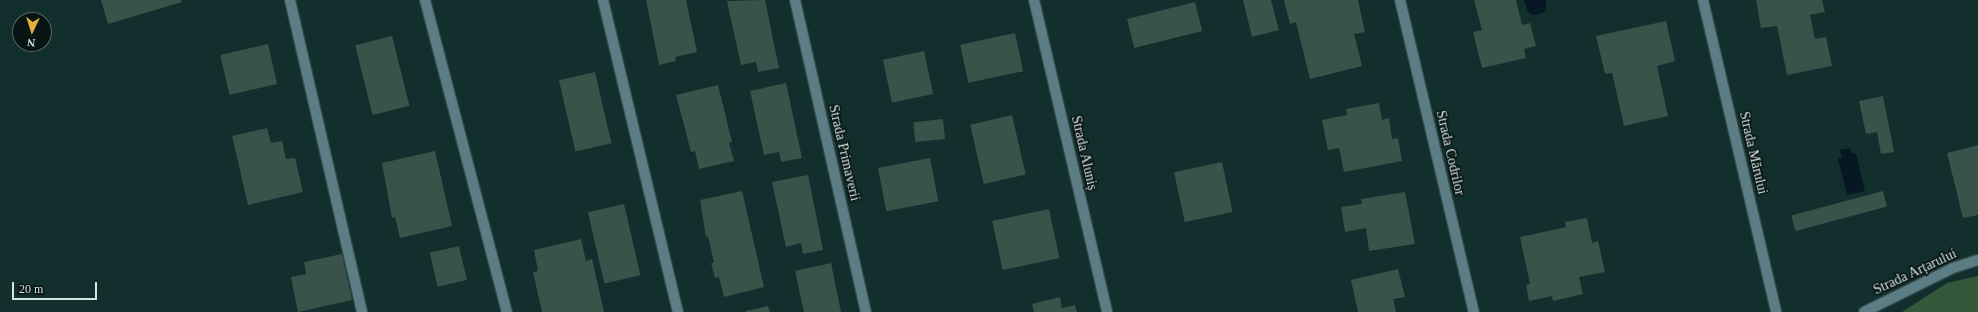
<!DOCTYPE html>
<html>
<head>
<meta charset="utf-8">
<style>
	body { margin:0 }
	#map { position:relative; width:1978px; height:312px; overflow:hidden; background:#122e2d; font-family:"Times New Roman",serif }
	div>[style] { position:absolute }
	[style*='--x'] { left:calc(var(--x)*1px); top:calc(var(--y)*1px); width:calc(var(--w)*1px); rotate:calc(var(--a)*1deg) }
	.green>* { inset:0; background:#33593a }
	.water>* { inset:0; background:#051823 }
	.building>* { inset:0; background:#3a534a; transform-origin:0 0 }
	.roads { filter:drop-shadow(1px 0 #314b4a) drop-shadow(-1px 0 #314b4a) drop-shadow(0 1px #314b4a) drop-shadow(0 -1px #314b4a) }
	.minor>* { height:10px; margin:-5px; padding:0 5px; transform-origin:5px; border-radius:5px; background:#5d7d85 }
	span { translate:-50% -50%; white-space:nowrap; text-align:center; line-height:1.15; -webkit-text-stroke:3px #081413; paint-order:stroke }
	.street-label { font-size:14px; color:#d5e4e4 }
	.north { position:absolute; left:12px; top:12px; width:40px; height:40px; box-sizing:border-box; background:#081413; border:1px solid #5a6767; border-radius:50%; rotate:184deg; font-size:11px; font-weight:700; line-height:16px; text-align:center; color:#d5e4e4 }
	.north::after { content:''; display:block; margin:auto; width:14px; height:18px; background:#e5ad35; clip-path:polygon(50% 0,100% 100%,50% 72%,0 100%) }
	.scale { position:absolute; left:12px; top:282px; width:85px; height:18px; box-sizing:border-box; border:2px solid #d5e4e4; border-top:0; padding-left:5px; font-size:12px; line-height:14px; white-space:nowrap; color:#d5e4e4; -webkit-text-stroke:3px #081413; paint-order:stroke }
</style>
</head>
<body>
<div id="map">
	<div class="green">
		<div style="clip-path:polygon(1978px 276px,1978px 312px,1902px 312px,1947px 283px)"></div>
	</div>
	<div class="water">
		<div style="clip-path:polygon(1524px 0,1546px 0,1546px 9px,1543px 13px,1533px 15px,1528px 12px)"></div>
		<div style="clip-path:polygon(1850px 148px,1852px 154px,1856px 153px,1865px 191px,1847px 195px,1838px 159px,1842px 157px,1840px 150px)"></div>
	</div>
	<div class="building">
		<div style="clip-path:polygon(101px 0,181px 0,182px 2px,108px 24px)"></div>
		<div style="clip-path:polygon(646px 0,686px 0,697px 52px,675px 57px,676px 61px,659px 65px)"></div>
		<div style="clip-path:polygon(765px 0,779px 68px,758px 72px,756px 62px,741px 65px,727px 1px)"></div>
		<div style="clip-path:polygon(1243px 0,1271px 0,1279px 30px,1252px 37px)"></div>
		<div style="clip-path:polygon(1284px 0,1358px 0,1365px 32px,1354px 34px,1362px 66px,1310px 79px,1296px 22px,1290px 24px)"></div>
		<div style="clip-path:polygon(1474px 0,1516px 0,1522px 25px,1530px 23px,1536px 46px,1524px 49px,1526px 58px,1482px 68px,1473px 32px,1482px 30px)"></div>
		<div style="clip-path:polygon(1756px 0,1822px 0,1825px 12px,1810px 15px,1815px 39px,1826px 37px,1832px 66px,1787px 75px,1777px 26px,1761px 28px)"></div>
		<div style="left:1195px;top:2px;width:30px;height:70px;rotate:76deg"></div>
		<div style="clip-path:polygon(1666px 21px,1675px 61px,1657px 66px,1668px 116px,1624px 126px,1612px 73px,1605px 74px,1596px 36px)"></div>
		<div style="left:1015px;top:33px;width:39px;height:56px;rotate:78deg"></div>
		<div style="left:392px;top:36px;width:72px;height:38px;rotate:76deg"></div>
		<div style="left:268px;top:44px;width:41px;height:49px;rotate:77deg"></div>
		<div style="left:924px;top:51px;width:44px;height:42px;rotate:78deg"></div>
		<div style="left:595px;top:72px;width:73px;height:37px;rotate:77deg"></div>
		<div style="clip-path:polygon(786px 83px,802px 158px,781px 162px,779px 152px,764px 155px,750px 91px)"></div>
		<div style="clip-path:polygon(718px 85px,732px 142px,729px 143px,734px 161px,699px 169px,695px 151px,691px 152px,676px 95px)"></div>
		<div style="clip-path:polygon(1883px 96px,1894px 152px,1881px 154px,1877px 132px,1866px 134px,1859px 101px)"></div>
		<div style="clip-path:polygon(1379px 103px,1382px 120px,1389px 118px,1392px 139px,1398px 138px,1402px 161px,1344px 172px,1339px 148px,1328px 150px,1322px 120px,1347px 115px,1346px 109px)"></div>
		<div style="left:1012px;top:115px;width:61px;height:43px;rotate:77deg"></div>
		<div style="left:943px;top:119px;width:20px;height:30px;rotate:84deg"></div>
		<div style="clip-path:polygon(267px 128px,271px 143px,282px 141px,286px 159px,295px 158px,303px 192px,248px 205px,232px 136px)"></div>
		<div style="clip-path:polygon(1978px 145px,1978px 215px,1963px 218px,1947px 153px)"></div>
		<div style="clip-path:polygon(435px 151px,452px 226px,400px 238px,395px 217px,392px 218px,382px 163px)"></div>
		<div style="left:930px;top:158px;width:44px;height:53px;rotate:79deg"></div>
		<div style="left:1222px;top:162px;width:51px;height:49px;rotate:78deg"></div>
		<div style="clip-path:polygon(808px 175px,823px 250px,803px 254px,801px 243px,786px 247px,772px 182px)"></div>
		<div style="clip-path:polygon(742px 191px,764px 287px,724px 297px,719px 277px,715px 278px,711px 263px,714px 262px,708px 236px,706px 237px,700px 200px)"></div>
		<div style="left:1883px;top:191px;width:16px;height:95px;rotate:75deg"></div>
		<div style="clip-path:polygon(1405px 192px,1415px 244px,1369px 251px,1366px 228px,1345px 232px,1341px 207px,1362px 204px,1361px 199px)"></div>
		<div style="left:624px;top:204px;width:73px;height:37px;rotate:77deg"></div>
		<div style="left:1049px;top:209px;width:50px;height:58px;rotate:78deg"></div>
		<div style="clip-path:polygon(1587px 218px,1592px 243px,1598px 241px,1605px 272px,1579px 277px,1583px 294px,1553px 301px,1552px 296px,1529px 301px,1526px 285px,1530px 284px,1520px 237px,1566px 227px,1565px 222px)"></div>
		<div style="clip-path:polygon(581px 239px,586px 261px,592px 259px,604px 312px,542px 312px,533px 272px,538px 271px,534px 250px)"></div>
		<div style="left:459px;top:246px;width:35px;height:30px;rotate:77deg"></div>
		<div style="clip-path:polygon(342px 254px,352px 300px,298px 312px,291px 277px,306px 274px,304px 262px)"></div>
		<div style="clip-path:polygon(831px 263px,841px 312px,804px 312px,795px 271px)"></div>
		<div style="clip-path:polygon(1398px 269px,1405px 297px,1393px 299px,1396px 312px,1358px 312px,1351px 280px)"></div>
		<div style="clip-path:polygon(1060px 297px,1062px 308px,1075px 305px,1077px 312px,1034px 312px,1032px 304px)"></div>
		<div style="clip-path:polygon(768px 306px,770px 312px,746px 312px,746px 311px)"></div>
	</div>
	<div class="roads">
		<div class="minor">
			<div style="--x:290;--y:0;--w:320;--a:77"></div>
			<div style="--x:425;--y:0;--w:323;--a:75.3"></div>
			<div style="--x:603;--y:0;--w:321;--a:76.5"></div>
			<div style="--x:795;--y:0;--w:320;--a:77.2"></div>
			<div style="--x:1034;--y:0;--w:320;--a:76.8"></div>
			<div style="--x:1400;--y:0;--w:321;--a:76.7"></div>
			<div style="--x:1703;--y:0;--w:320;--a:76.8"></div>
			<div style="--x:1864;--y:312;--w:99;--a:-26.3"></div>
			<div style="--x:1953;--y:268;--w:26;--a:-18"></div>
		</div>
	</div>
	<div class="street-label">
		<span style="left:844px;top:153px;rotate:77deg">Strada Primaverii</span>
		<span style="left:1084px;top:153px;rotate:77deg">Strada Aluniș</span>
		<span style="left:1450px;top:153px;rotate:77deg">Strada Codrilor</span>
		<span style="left:1753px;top:153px;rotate:77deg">Strada Mărului</span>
		<span style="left:1915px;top:272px;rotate:-25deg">Strada Arțarului</span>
	</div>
	<div class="north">N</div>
	<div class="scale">20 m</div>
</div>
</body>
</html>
